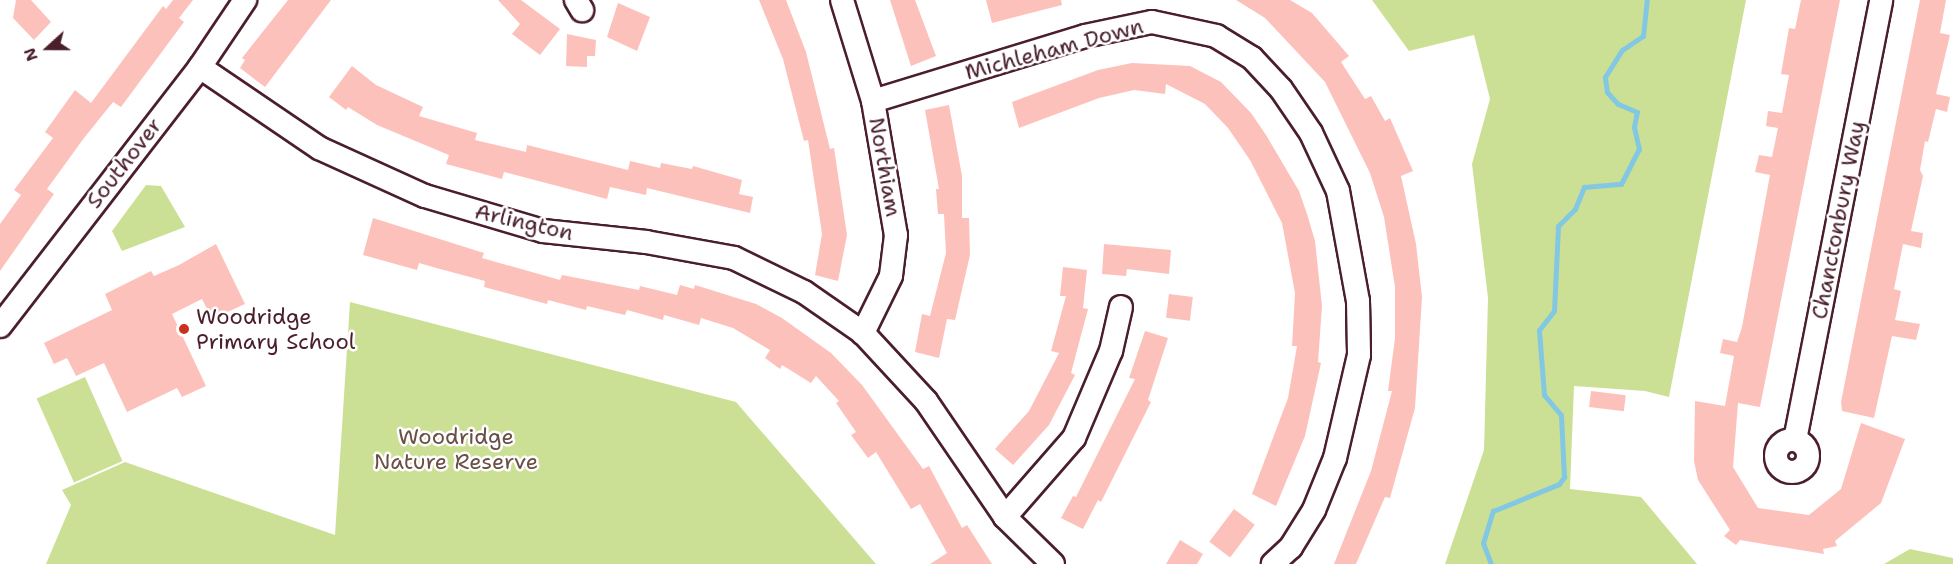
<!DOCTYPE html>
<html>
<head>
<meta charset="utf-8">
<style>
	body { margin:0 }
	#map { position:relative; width:1953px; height:564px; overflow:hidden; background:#fff; font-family:"Shantell Sans",sans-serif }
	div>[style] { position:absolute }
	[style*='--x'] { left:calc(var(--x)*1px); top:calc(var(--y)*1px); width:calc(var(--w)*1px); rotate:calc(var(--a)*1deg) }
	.green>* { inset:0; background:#cce095; transform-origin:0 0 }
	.stream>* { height:5px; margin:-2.5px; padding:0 2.5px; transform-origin:2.5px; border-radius:2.5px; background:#82c8e3 }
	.building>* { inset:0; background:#fdc1bb; transform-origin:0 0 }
	.roads { filter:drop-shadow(2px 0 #4a1f2b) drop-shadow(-2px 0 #4a1f2b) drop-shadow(0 2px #4a1f2b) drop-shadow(0 -2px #4a1f2b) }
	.minor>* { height:22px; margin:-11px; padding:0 11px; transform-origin:11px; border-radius:11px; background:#fff }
	.minor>.ring { margin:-11px; padding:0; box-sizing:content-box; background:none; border:22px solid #fff; border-radius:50% }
	.dots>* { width:16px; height:16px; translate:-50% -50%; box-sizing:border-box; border:3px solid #fff; border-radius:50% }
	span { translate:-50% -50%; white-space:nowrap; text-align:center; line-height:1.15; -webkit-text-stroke:5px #fff; paint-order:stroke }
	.street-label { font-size:22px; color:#4a1f2b }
	.poi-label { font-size:22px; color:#4a1f2b }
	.left { translate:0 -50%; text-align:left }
	.park-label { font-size:22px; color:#6a4f46 }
	.north { position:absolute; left:18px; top:18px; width:60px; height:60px; -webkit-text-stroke:4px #fff; paint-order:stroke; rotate:249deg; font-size:16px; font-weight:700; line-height:24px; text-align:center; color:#4a1f2b }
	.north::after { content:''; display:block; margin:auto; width:21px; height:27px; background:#4a1f2b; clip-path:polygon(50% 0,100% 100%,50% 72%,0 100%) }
</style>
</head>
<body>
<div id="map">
	<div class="green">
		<div style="clip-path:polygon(1372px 0,1746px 0,1669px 397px,1645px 391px,1574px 386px,1570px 489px,1641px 497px,1697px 564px,1445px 564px,1484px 450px,1488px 298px,1472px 164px,1490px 99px,1474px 35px,1409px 51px)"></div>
		<div style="clip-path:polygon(146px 185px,161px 186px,185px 227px,122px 251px,112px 231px)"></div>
		<div style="clip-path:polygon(350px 302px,736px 402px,876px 564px,46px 564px,71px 505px,62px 490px,125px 462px,335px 535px)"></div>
		<div style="left:85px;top:377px;width:92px;height:53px;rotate:66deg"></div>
		<div style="clip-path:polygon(1910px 549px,1953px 558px,1953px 564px,1884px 564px)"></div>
	</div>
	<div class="stream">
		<div style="--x:1491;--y:564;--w:22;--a:-111"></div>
		<div style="--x:1483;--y:543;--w:34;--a:-73"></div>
		<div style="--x:1493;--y:511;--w:71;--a:-22.2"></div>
		<div style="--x:1559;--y:484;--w:9;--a:-54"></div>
		<div style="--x:1564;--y:477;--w:62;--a:-92.8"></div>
		<div style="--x:1561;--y:415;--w:26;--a:-130"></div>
		<div style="--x:1544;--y:395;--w:65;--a:-94.4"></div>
		<div style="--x:1539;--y:330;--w:24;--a:-52"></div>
		<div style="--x:1554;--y:311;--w:85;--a:-87.3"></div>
		<div style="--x:1558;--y:226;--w:24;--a:-45"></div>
		<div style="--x:1575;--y:209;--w:24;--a:-68"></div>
		<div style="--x:1584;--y:187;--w:37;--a:-5"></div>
		<div style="--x:1621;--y:184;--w:39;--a:-63"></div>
		<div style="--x:1639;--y:149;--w:23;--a:-103"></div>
		<div style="--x:1634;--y:127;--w:15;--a:-79"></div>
		<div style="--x:1637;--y:112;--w:21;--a:-157"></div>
		<div style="--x:1618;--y:104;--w:16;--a:-133"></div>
		<div style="--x:1607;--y:92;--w:15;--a:-98"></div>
		<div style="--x:1605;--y:77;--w:32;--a:-58"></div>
		<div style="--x:1622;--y:50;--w:25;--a:-34"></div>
		<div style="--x:1643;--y:36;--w:36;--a:-84"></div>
	</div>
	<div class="building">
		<div style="clip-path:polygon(16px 0,31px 0,51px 22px,34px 40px,13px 18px)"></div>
		<div style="clip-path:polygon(173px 0,193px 0,179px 18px,184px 22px,121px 107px,113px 102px,84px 138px,47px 189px,54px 194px,0 271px,0 224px,21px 195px,14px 190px,53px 138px,45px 132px,75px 90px,91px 103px,163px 6px,166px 9px)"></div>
		<div style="clip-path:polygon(288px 0,331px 0,265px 87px,240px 68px,245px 60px,242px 58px)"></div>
		<div style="clip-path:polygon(498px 0,521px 0,560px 29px,540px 55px,512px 34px,520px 24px)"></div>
		<div style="clip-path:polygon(759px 0,786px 0,806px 52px,830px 149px,834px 148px,847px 235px,838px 281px,815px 275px,822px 234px,808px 140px,804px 141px,783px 59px)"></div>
		<div style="clip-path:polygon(890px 0,915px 0,936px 56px,911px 66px)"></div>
		<div style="clip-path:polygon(986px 0,1061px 0,1062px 5px,992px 23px)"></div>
		<div style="clip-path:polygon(1236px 0,1290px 0,1312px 13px,1349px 56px,1341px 62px,1365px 99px,1371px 96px,1385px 121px,1390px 118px,1413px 171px,1401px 176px,1416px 244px,1422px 297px,1415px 408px,1390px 498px,1385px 497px,1356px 564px,1334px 564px,1371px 471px,1392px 391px,1388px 391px,1395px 338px,1395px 287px,1384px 217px,1370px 173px,1325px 82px,1265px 18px)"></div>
		<div style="clip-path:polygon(1801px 0,1840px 0,1760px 407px,1738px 403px,1733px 467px,1758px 508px,1809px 515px,1841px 489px,1861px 423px,1905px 439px,1881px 503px,1835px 541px,1837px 546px,1823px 549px,1824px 554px,1740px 540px,1736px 545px,1724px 536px,1730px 530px,1698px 480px,1694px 461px,1695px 401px,1725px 406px,1734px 356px,1720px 353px,1723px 339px,1737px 342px,1742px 327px,1770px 175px,1755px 172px,1759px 155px,1772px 157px,1778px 128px,1766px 126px,1767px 119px,1768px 111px,1782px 113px,1789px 75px,1781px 74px,1789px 28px,1795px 29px)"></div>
		<div style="clip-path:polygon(1920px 0,1946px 0,1940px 33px,1950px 35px,1936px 94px,1950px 97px,1947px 112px,1936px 109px,1928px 142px,1925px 141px,1920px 170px,1923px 176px,1911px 231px,1923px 233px,1921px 248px,1903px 244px,1894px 289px,1901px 291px,1895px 320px,1920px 324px,1916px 340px,1892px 336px,1874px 418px,1842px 411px,1841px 402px)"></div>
		<div style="clip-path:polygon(618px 3px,650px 17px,637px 51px,607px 37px)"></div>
		<div style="clip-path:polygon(567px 34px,596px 40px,595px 56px,587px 56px,587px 67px,566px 66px)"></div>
		<div style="clip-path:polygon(1132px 63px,1190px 66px,1221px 82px,1251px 113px,1266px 135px,1299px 191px,1307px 214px,1315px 241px,1322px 306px,1318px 362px,1321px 363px,1305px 436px,1276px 506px,1252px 494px,1288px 398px,1297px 346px,1292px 346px,1295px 293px,1282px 223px,1250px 160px,1228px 128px,1205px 104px,1166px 84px,1165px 94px,1134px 90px,1099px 98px,1019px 128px,1012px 102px,1098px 70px)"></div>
		<div style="clip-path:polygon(352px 66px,376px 85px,423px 107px,419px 116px,477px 133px,475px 140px,526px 152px,527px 145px,628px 170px,630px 161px,660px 168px,661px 163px,692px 169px,693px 166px,742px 180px,739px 194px,753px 197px,750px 213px,647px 188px,646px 195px,610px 187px,607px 199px,504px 172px,502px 179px,446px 164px,449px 155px,377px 125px,348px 107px,346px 110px,329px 97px)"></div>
		<div style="clip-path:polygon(949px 105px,962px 176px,962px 218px,969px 218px,970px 255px,955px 320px,947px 319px,939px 358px,915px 352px,922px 314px,930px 316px,946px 253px,944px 214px,938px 214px,936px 189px,939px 189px,925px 110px)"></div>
		<div style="clip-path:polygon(373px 218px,484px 253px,482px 258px,560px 280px,562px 275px,639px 290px,640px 286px,677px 295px,680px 285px,694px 289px,695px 285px,756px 304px,782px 318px,831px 353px,862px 385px,923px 469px,929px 466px,962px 528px,967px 525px,992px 564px,930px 564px,947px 553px,920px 504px,911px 509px,876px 452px,868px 458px,851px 435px,856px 432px,836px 403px,839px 401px,816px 376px,811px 383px,782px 365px,780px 369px,765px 358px,770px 350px,733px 328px,701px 318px,699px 325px,664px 315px,663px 320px,627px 310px,625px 315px,587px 306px,586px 310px,548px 300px,547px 304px,484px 287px,485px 281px,440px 269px,419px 263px,417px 270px,363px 255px)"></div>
		<div style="clip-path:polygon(216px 244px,245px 304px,212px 319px,202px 299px,172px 314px,206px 386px,182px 397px,177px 388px,127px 412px,104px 363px,76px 376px,67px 358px,54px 364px,44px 343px,112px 310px,105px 294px,151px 271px,154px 276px,179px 265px)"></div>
		<div style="clip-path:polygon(1104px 244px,1171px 250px,1169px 274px,1127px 269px,1126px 276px,1102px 274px)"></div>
		<div style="clip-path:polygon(1063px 267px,1087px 270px,1083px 308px,1088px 309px,1071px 373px,1075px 375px,1049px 425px,1013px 465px,995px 449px,1029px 411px,1059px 353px,1051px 351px,1066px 296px,1060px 296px)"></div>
		<div style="left:1169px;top:294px;width:24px;height:24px;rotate:7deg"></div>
		<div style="clip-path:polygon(1145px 331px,1168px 338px,1148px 400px,1151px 402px,1101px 502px,1098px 500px,1083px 529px,1061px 518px,1073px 496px,1076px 497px,1135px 379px,1129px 378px)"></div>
		<div style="left:1591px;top:391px;width:35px;height:16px;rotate:7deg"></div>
		<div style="left:1234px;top:509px;width:26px;height:41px;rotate:37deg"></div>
		<div style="clip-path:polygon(1180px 540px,1203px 554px,1197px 564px,1166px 564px)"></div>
	</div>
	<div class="roads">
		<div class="minor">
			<div style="--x:576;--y:0;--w:12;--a:59"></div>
			<div style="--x:842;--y:0;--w:106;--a:72.9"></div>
			<div style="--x:873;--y:101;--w:136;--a:80.3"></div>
			<div style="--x:896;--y:235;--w:41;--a:97"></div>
			<div style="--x:891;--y:276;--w:64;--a:116.2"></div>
			<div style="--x:200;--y:67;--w:144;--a:34.2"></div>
			<div style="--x:319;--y:148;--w:116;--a:24.4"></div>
			<div style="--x:425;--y:196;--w:123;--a:16.5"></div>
			<div style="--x:543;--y:231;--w:104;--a:6.1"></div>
			<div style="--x:646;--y:242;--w:89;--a:10.3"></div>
			<div style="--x:734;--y:258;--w:78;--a:25.9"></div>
			<div style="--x:804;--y:292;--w:72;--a:34.8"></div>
			<div style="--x:863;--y:333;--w:93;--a:47.2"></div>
			<div style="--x:926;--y:401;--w:140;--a:55.7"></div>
			<div style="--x:1005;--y:517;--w:67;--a:44.4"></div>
			<div style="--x:873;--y:101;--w:222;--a:-17"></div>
			<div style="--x:1085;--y:36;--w:68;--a:-11.8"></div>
			<div style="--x:1152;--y:22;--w:66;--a:12.3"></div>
			<div style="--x:1216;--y:36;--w:42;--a:31.4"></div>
			<div style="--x:1252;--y:58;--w:42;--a:46.9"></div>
			<div style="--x:1281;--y:89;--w:53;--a:55.7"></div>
			<div style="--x:1311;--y:133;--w:64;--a:65"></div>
			<div style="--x:1338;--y:191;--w:112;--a:79.7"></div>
			<div style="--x:1358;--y:301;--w:54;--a:88.9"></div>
			<div style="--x:1359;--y:355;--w:106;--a:103.1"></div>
			<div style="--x:1335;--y:458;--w:56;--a:112"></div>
			<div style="--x:1314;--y:510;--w:44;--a:121.9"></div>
			<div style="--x:1291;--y:547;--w:25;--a:137"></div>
			<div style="--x:0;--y:326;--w:327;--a:-52.3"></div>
			<div style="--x:200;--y:67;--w:81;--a:-56.1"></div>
			<div style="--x:1795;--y:440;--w:448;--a:-78.9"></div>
			<div class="ring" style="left:1776px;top:440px;width:10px;height:10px"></div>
			<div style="--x:1005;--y:517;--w:105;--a:-48.9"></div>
			<div style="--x:1074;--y:438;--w:95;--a:-67"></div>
			<div style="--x:1111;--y:351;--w:45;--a:-77.2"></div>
		</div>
	</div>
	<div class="dots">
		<div style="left:184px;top:329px;background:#c8321e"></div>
	</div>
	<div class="street-label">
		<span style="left:1054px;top:49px;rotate:-15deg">Michleham Down</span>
		<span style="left:124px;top:163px;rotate:-52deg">Southover</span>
		<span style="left:885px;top:167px;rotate:80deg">Northiam</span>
		<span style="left:1838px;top:220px;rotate:-79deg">Chanctonbury Way</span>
		<span style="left:524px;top:222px;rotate:13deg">Arlington</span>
	</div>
	<div class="poi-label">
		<span class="left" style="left:196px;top:329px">Woodridge<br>Primary School</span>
	</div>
	<div class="park-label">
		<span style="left:456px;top:449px">Woodridge<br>Nature Reserve</span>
	</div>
	<div class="north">N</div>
</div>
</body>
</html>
